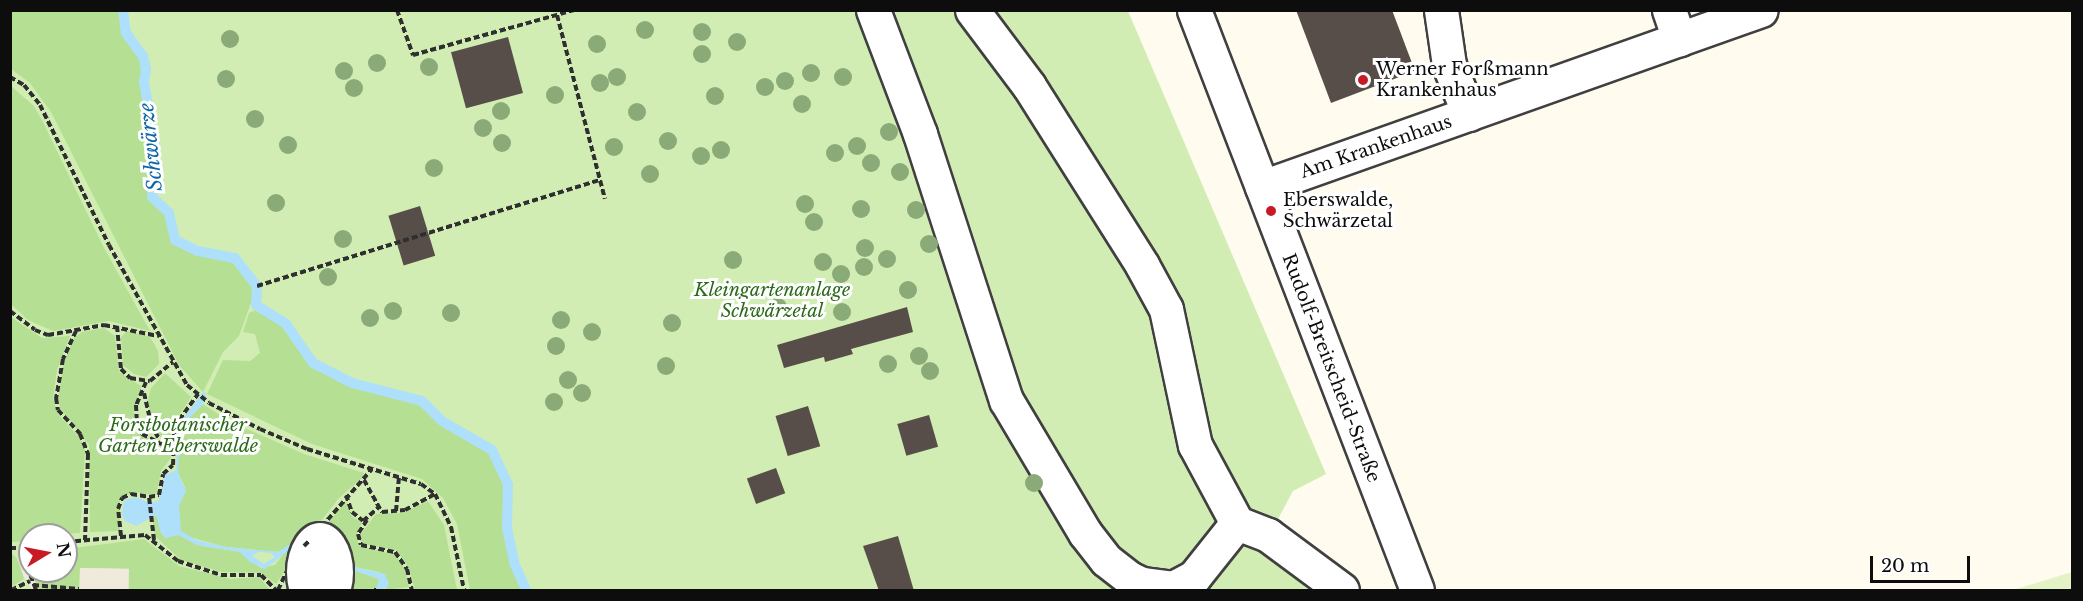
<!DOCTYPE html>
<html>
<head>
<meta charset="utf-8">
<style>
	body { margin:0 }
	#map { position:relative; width:2083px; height:601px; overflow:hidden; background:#fffbee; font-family:"Libre Baskerville",serif }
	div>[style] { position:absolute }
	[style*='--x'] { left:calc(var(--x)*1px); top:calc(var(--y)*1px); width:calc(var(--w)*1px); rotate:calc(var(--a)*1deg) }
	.green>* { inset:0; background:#d2edb4 }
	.forest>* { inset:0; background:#b5df92 }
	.pitch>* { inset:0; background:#e4f3c6 }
	.plaza>* { inset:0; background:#f0eadc; transform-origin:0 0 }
	.water>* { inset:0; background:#aedffb }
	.stream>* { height:10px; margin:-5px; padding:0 5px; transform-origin:5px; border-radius:5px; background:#aedffb }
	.building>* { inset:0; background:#574e49; transform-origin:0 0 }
	.path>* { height:4px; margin-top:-2px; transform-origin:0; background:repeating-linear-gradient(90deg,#2f2f2f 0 6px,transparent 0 9px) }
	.roads { filter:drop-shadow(2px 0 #404040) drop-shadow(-2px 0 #404040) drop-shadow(0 2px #404040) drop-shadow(0 -2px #404040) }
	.minor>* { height:33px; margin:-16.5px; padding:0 16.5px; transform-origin:16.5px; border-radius:16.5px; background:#fff }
	.minor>.ring { margin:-16.5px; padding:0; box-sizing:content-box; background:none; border:33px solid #fff; border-radius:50% }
	.path-bridge>* { height:4px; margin-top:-2px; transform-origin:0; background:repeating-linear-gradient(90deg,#2f2f2f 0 6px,transparent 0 9px) }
	.trees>* { width:18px; height:18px; margin:-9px; border-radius:50%; background:#8aab78 }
	.dots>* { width:16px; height:16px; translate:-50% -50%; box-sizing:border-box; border:3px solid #fff; border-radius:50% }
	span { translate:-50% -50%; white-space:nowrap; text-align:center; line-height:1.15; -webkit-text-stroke:6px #fff; paint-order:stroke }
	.poi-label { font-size:18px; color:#0d0d0d }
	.left { translate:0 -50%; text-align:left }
	.street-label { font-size:18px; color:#0d0d0d }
	.park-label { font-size:18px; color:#2a6a18; font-style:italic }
	.water-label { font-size:20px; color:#0d66a9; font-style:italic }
	.frame { position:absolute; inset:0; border:12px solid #0d0d0d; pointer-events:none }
	.north { position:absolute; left:18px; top:523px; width:60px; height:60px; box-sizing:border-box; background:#fff; border:2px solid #9e9e9e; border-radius:50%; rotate:80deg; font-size:16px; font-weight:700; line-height:24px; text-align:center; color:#0d0d0d }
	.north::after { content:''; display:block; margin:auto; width:21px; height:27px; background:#c81a24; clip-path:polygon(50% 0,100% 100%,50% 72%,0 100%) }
	.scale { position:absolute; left:1870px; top:556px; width:100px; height:27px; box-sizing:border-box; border:3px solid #0d0d0d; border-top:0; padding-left:8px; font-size:18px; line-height:21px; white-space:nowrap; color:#0d0d0d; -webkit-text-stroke:4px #fff; paint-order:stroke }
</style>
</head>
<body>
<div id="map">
	<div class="green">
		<div style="clip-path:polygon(evenodd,10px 11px,1128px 11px,1326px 474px,1293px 491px,1263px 547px,1308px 590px,11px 590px,10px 11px,30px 535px,66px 535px,66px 571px,30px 571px,30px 535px)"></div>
	</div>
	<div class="forest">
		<div style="clip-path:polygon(10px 11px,123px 11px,126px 33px,143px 56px,146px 69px,144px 82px,155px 143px,153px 199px,169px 213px,171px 233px,179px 243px,231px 256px,257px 286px,239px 336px,223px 352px,203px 392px,179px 365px,51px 112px,30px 83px,11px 69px)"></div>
		<div style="clip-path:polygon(11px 86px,34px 106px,42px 120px,103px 246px,150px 331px,109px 321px,53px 331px,28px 320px,11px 304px)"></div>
		<div style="clip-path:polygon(259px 308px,282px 322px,310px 361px,322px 368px,356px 384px,422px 401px,442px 421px,494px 453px,508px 484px,507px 528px,515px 562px,526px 590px,470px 590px,457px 524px,443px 498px,422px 479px,312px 444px,207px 394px,223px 360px,250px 361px,260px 353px,255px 334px,243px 332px,249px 313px)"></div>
		<div style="clip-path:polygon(11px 317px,42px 338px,70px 336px,57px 370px,53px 399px,58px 414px,80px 438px,85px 450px,80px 533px,30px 535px,30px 541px,11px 542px)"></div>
		<div style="clip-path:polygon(104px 328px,115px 336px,119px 372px,141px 386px,134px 411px,138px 433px,169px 449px,171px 458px,161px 471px,156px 495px,133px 492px,120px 499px,120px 531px,90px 532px,89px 445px,60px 408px,58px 400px,63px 366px,73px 339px,82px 332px)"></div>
		<div style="clip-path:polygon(127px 331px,150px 337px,158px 351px,159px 364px,146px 377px,134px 374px,123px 365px,121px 337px)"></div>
		<div style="clip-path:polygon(165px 373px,191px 397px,174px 423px,170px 445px,157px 434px,147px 403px,151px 388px)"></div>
		<div style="clip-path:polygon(203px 404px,229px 421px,304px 454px,364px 473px,362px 478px,339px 498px,306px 540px,279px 552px,226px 547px,189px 537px,180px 531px,179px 505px,185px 487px,178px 473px,179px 433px,181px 426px)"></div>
		<div style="clip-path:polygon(428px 501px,444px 525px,457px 590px,415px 590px,409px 568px,396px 550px,364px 544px,358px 538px,376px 514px,403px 513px)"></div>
		<div style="clip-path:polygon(346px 502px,352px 516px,362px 523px,356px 535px,359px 546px,396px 555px,405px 569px,409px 587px,385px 590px,388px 585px,379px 572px,341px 564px,325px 543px,311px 542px)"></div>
		<div style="clip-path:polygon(152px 516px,158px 516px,161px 533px,166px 538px,178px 534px,197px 545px,240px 552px,261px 568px,275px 565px,287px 549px,303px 543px,276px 584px,261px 573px,222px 572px,181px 560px,155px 536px)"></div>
		<div style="clip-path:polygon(144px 539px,179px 566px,231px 579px,259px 577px,270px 590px,128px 590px,128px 569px,80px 568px,79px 590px,40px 590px,32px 577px,30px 571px,66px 571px,66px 549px)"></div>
		<div style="clip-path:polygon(308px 545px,323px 547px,329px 557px,348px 568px,379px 579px,378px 588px,348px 590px,325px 565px,309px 573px,291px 570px)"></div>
		<div style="clip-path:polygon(11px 553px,18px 559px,24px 579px,11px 587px)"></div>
		<div style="clip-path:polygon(324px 574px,337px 583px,342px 590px,313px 590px)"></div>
	</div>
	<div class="pitch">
		<div style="clip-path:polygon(2072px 572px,2072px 590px,2013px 590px)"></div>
	</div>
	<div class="plaza">
		<div style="clip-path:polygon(26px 555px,32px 577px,40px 590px,32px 590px,24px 577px,17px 558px)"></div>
		<div style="left:80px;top:568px;width:49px;height:22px;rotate:1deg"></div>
	</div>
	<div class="water">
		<div style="clip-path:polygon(evenodd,203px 392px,207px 394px,203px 404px,181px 426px,179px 433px,178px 473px,186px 491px,179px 506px,181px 531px,196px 540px,226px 547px,278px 552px,296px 540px,323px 543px,341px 564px,385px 574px,389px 584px,386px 588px,376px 590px,379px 579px,334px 564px,321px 546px,294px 546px,265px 569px,250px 562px,240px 552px,197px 545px,178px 535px,166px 538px,161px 533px,156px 515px,136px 526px,125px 521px,122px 514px,124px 500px,136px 497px,150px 503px,159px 500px,165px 475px,176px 470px,177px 427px,203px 392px,258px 552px,271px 553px,275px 557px,264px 564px,252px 556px,258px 552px)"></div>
	</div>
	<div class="stream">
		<div style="--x:123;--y:10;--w:23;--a:83"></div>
		<div style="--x:126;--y:33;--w:29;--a:54"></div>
		<div style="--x:143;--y:56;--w:13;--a:77"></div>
		<div style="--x:146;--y:69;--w:13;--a:99"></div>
		<div style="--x:144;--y:82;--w:62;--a:79.8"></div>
		<div style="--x:155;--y:143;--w:54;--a:93.2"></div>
		<div style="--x:152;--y:197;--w:23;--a:43"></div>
		<div style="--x:169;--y:213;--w:28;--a:77"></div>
		<div style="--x:175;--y:240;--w:25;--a:26"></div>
		<div style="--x:198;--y:251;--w:38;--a:11"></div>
		<div style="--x:235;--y:258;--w:36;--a:52"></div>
		<div style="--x:257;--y:286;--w:19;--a:93"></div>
		<div style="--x:256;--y:305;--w:36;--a:32"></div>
		<div style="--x:286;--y:324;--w:47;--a:55.3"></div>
		<div style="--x:313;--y:363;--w:44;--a:27.1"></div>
		<div style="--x:352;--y:383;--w:72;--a:14.4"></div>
		<div style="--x:422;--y:401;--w:28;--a:45"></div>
		<div style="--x:442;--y:421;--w:58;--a:30.1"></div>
		<div style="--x:492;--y:450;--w:38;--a:65"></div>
		<div style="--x:508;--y:484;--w:44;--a:91.3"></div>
		<div style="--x:507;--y:528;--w:38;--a:78"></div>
		<div style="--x:515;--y:565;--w:27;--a:66"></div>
	</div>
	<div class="building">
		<div style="clip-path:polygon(1296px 10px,1392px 10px,1415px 71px,1331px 103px)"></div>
		<div style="left:508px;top:37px;width:58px;height:59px;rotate:75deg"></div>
		<div style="left:420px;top:206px;width:52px;height:33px;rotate:73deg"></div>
		<div style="clip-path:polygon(907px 307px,913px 332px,851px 349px,853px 354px,825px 362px,824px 357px,784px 368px,777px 345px)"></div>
		<div style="left:808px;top:406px;width:42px;height:34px;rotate:73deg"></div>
		<div style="left:929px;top:415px;width:33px;height:33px;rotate:74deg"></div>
		<div style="left:776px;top:468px;width:27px;height:31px;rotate:70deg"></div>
		<div style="clip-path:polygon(898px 536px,914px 591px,879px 591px,863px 546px)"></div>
	</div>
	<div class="path">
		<div style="--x:397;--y:10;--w:48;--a:70.4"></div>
		<div style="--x:413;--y:55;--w:167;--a:-15.6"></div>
		<div style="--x:557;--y:15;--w:190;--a:75.4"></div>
		<div style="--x:10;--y:77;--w:16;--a:30"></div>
		<div style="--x:24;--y:85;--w:26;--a:51"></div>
		<div style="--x:40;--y:105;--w:156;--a:63.8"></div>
		<div style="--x:109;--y:245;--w:160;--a:60.9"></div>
		<div style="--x:187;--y:385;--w:28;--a:39"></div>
		<div style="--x:209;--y:403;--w:57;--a:27"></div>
		<div style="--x:260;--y:429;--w:51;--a:23.1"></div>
		<div style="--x:307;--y:449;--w:119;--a:17.1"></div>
		<div style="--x:421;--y:484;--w:17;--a:36"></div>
		<div style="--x:435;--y:494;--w:37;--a:64"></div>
		<div style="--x:451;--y:527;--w:64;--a:78.3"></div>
		<div style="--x:257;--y:286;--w:359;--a:-17.2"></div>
		<div style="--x:10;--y:311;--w:31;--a:37"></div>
		<div style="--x:35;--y:330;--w:14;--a:21"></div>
		<div style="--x:48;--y:335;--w:57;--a:-10.1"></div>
		<div style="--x:104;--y:325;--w:55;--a:11.5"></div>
		<div style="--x:117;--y:326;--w:43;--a:84.7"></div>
		<div style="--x:121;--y:369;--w:13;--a:45"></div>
		<div style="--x:130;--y:378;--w:20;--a:9"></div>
		<div style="--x:150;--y:381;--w:30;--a:-40"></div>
		<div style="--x:76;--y:331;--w:31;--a:115"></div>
		<div style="--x:63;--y:359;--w:40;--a:100"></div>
		<div style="--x:56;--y:398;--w:12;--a:81"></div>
		<div style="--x:58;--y:410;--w:33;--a:47"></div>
		<div style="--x:80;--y:434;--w:22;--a:68"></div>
		<div style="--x:88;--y:454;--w:86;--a:92"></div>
		<div style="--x:146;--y:382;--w:25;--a:113"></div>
		<div style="--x:136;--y:405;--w:21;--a:87"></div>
		<div style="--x:137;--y:426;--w:9;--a:58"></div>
		<div style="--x:142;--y:434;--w:36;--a:27"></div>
		<div style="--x:144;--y:393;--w:32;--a:77"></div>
		<div style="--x:151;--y:424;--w:17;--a:62"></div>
		<div style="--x:364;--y:480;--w:37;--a:61"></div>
		<div style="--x:382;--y:512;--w:23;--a:-5"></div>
		<div style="--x:405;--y:510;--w:34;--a:-28"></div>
		<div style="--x:346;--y:495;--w:18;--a:71"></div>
		<div style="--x:352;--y:512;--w:14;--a:39"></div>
		<div style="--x:363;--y:521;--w:20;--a:-41"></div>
		<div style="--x:396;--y:511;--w:34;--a:-85"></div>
		<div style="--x:367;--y:520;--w:17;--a:123"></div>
		<div style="--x:358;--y:534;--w:11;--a:75"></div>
		<div style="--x:361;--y:545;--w:35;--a:12"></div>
		<div style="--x:395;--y:552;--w:21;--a:55"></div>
		<div style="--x:407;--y:569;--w:22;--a:77"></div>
		<div style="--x:121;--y:536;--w:27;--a:-96"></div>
		<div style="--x:118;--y:509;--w:12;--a:-70"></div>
		<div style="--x:122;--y:498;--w:10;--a:-24"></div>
		<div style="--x:131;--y:494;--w:18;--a:9"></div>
		<div style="--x:154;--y:540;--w:43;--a:-96.6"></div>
		<div style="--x:149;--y:497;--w:10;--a:-11"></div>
		<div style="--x:159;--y:495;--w:21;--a:-79"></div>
		<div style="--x:163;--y:474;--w:13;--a:-42"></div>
		<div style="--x:173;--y:465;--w:38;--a:-88"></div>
		<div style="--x:174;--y:427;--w:41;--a:-54"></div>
		<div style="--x:310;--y:540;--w:94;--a:-48.9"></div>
		<div style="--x:66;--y:542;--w:79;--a:-5.1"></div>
		<div style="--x:145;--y:535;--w:42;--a:38.2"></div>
		<div style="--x:178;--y:561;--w:45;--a:18"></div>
		<div style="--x:221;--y:575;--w:40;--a:0"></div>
		<div style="--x:261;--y:575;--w:21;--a:45"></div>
		<div style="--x:10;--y:548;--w:20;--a:0"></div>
		<div style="--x:21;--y:550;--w:43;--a:69.4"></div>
		<div style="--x:286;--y:572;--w:15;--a:16"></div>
		<div style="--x:300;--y:576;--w:25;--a:-11"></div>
		<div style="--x:325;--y:571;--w:28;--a:44"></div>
		<div style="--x:33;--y:585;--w:46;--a:5"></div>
		<div style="--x:11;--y:590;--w:21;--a:-25"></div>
		<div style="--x:278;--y:590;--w:29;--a:-65"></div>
		<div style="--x:290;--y:564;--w:23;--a:-52"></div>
		<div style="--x:310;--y:590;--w:23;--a:-56"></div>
		<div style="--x:374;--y:590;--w:2;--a:0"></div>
	</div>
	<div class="roads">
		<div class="minor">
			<div style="--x:873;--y:10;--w:133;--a:69.2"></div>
			<div style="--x:920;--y:134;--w:280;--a:72.1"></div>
			<div style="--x:1006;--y:400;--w:155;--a:59.3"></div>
			<div style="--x:1085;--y:533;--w:34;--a:52"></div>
			<div style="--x:1106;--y:560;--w:29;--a:38"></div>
			<div style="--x:1129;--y:578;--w:14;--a:25"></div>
			<div style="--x:1142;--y:584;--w:31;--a:7"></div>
			<div style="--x:1173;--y:588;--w:24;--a:-28"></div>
			<div style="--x:1194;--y:577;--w:69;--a:-51.5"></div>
			<div style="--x:972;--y:10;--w:95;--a:53.1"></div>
			<div style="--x:1029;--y:86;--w:212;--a:57.7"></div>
			<div style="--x:1142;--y:265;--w:50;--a:61.4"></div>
			<div style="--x:1166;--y:309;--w:139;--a:78"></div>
			<div style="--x:1195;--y:445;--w:89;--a:61.7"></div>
			<div style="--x:1237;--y:523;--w:33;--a:21"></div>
			<div style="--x:1268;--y:535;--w:92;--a:36.6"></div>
			<div style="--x:1194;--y:10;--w:621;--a:68.97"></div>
			<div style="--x:1441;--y:10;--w:56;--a:81.7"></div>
			<div style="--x:1449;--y:65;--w:53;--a:67.8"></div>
			<div style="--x:1669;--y:10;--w:31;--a:71"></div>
			<div style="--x:1262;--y:187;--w:529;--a:-19.53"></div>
			<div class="ring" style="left:303.5px;top:539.5px;width:-26px;height:-26px"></div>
		</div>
	</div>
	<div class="path-bridge">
		<div style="--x:304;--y:546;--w:8;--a:-45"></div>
	</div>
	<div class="trees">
		<div style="left:645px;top:30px"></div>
		<div style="left:702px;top:32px"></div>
		<div style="left:230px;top:39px"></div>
		<div style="left:737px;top:42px"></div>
		<div style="left:597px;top:44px"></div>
		<div style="left:702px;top:54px"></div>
		<div style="left:377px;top:63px"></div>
		<div style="left:429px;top:67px"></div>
		<div style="left:344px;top:71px"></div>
		<div style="left:811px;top:73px"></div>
		<div style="left:617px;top:77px"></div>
		<div style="left:843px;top:77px"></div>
		<div style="left:226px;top:79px"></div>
		<div style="left:785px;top:81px"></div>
		<div style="left:600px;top:83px"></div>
		<div style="left:765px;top:87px"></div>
		<div style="left:354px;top:88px"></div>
		<div style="left:555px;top:95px"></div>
		<div style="left:715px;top:96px"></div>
		<div style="left:802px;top:104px"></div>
		<div style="left:501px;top:111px"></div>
		<div style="left:637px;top:112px"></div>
		<div style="left:255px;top:119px"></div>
		<div style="left:483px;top:128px"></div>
		<div style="left:889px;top:132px"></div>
		<div style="left:668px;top:141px"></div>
		<div style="left:502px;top:143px"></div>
		<div style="left:288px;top:145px"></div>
		<div style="left:857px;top:146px"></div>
		<div style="left:614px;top:147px"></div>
		<div style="left:721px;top:150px"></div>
		<div style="left:835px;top:153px"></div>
		<div style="left:701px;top:156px"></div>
		<div style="left:871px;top:163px"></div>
		<div style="left:434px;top:168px"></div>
		<div style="left:900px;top:172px"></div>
		<div style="left:650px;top:174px"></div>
		<div style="left:276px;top:203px"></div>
		<div style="left:805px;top:204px"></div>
		<div style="left:861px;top:209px"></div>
		<div style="left:916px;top:210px"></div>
		<div style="left:814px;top:222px"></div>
		<div style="left:343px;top:239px"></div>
		<div style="left:929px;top:244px"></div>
		<div style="left:865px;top:248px"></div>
		<div style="left:887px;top:259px"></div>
		<div style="left:733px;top:260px"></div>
		<div style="left:823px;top:262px"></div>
		<div style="left:864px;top:267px"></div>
		<div style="left:841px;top:274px"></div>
		<div style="left:328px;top:277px"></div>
		<div style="left:908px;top:290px"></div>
		<div style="left:778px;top:307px"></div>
		<div style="left:393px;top:311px"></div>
		<div style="left:842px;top:312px"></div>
		<div style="left:451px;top:313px"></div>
		<div style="left:370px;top:318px"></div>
		<div style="left:561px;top:320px"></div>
		<div style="left:672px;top:323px"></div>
		<div style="left:592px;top:332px"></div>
		<div style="left:556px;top:346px"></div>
		<div style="left:919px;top:356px"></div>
		<div style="left:888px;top:364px"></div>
		<div style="left:666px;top:366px"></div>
		<div style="left:930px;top:371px"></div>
		<div style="left:568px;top:380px"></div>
		<div style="left:582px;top:393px"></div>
		<div style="left:554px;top:402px"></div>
		<div style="left:1034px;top:483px"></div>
	</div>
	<div class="dots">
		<div style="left:1363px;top:80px;background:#c81a24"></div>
		<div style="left:1271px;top:211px;background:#c81a24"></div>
	</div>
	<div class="poi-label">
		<span class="left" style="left:1376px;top:80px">Werner Forßmann<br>Krankenhaus</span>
		<span class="left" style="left:1283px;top:211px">Eberswalde,<br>Schwärzetal</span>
	</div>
	<div class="street-label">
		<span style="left:1376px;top:147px;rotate:-19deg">Am Krankenhaus</span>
		<span style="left:1331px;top:368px;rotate:69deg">Rudolf-Breitscheid-Straße</span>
	</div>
	<div class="park-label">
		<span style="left:772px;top:301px">Kleingartenanlage<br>Schwärzetal</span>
		<span style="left:178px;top:436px">Forstbotanischer<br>Garten Eberswalde</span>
	</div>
	<div class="water-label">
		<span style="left:151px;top:147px;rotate:-96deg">Schwärze</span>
	</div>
	<div class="frame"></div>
	<div class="north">N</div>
	<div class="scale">20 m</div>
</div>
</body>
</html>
